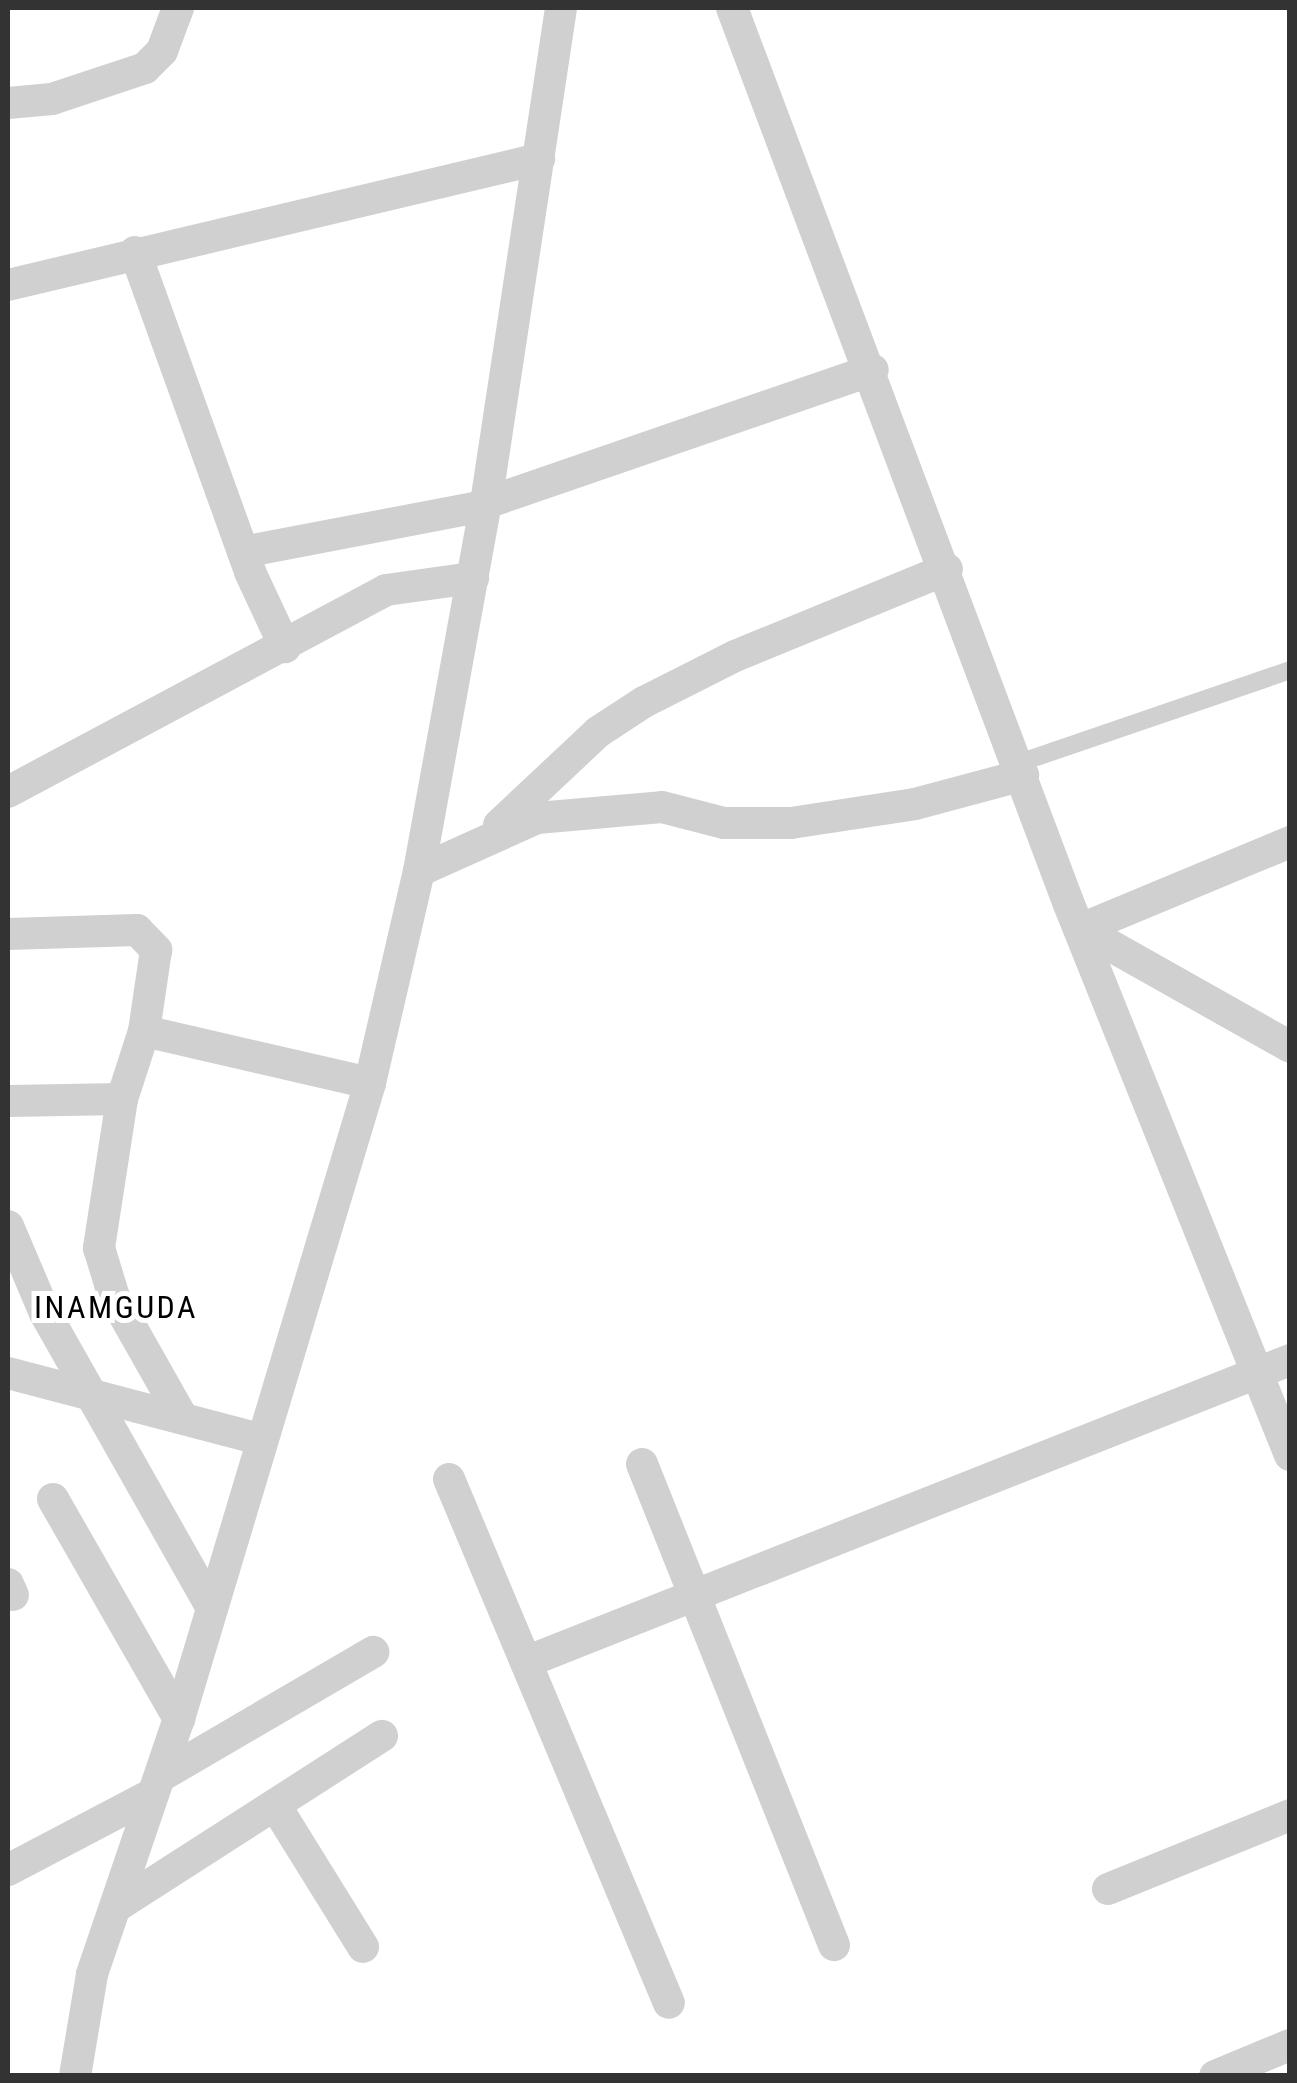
<!DOCTYPE html>
<html>
<head>
<meta charset="utf-8">
<style>
	body { margin:0 }
	#map { position:relative; width:1297px; height:2083px; overflow:hidden; background:#fff; font-family:"Roboto Condensed",sans-serif }
	div>[style] { position:absolute }
	[style*='--x'] { left:calc(var(--x)*1px); top:calc(var(--y)*1px); width:calc(var(--w)*1px); rotate:calc(var(--a)*1deg) }
	.service>* { height:18px; margin:-9px; padding:0 9px; transform-origin:9px; border-radius:9px; background:#d0d0d0 }
	.minor>* { height:32px; margin:-16px; padding:0 16px; transform-origin:16px; border-radius:16px; background:#d0d0d0 }
	span { translate:-50% -50%; white-space:nowrap; text-align:center; line-height:1.15; -webkit-text-stroke:10px #fff; paint-order:stroke }
	.quarter-label { font-size:32px; color:#000; letter-spacing:2.5px }
	.frame { position:absolute; inset:0; border:10px solid #333; pointer-events:none }
</style>
</head>
<body>
<div id="map">
	<div class="service">
		<div style="--x:1019;--y:763;--w:287;--a:-18.9"></div>
	</div>
	<div class="minor">
		<div style="--x:732;--y:8;--w:955;--a:69.4"></div>
		<div style="--x:1068;--y:902;--w:596;--a:68.13"></div>
		<div style="--x:8;--y:103;--w:44;--a:-5.2"></div>
		<div style="--x:52;--y:99;--w:98;--a:-18.4"></div>
		<div style="--x:145;--y:68;--w:24;--a:-45"></div>
		<div style="--x:162;--y:51;--w:46;--a:-69.6"></div>
		<div style="--x:135;--y:252;--w:340;--a:70.2"></div>
		<div style="--x:250;--y:572;--w:83;--a:65"></div>
		<div style="--x:8;--y:285;--w:546;--a:-13.35"></div>
		<div style="--x:486;--y:503;--w:409;--a:-19"></div>
		<div style="--x:243;--y:552;--w:246;--a:-10.8"></div>
		<div style="--x:8;--y:792;--w:429;--a:-28.1"></div>
		<div style="--x:386;--y:590;--w:88;--a:-7.9"></div>
		<div style="--x:499;--y:825;--w:136;--a:-43.2"></div>
		<div style="--x:598;--y:732;--w:55;--a:-33.1"></div>
		<div style="--x:644;--y:702;--w:102;--a:-26.8"></div>
		<div style="--x:735;--y:656;--w:229;--a:-22.3"></div>
		<div style="--x:419;--y:871;--w:129;--a:-24.2"></div>
		<div style="--x:537;--y:818;--w:125;--a:-5"></div>
		<div style="--x:662;--y:807;--w:64;--a:14.5"></div>
		<div style="--x:724;--y:823;--w:67;--a:0"></div>
		<div style="--x:791;--y:823;--w:125;--a:-8.7"></div>
		<div style="--x:915;--y:804;--w:112;--a:-15"></div>
		<div style="--x:1081;--y:929;--w:240;--a:29.4"></div>
		<div style="--x:1081;--y:929;--w:226;--a:-22.6"></div>
		<div style="--x:8;--y:934;--w:129;--a:-1.8"></div>
		<div style="--x:137;--y:930;--w:28;--a:46"></div>
		<div style="--x:156;--y:950;--w:82;--a:98.4"></div>
		<div style="--x:144;--y:1031;--w:71;--a:107.9"></div>
		<div style="--x:122;--y:1099;--w:151;--a:98.8"></div>
		<div style="--x:99;--y:1248;--w:51;--a:73"></div>
		<div style="--x:114;--y:1297;--w:138;--a:60.5"></div>
		<div style="--x:144;--y:1031;--w:232;--a:13"></div>
		<div style="--x:8;--y:1101;--w:114;--a:-1"></div>
		<div style="--x:8;--y:1226;--w:95;--a:67"></div>
		<div style="--x:45;--y:1313;--w:337;--a:60.5"></div>
		<div style="--x:8;--y:1373;--w:260;--a:14.7"></div>
		<div style="--x:642;--y:1464;--w:518;--a:68.24"></div>
		<div style="--x:449;--y:1479;--w:568;--a:67.23"></div>
		<div style="--x:53;--y:1499;--w:254;--a:60.2"></div>
		<div style="--x:8;--y:1584;--w:12;--a:66"></div>
		<div style="--x:526;--y:1662;--w:822;--a:-21.57"></div>
		<div style="--x:161;--y:1776;--w:246;--a:-30.3"></div>
		<div style="--x:275;--y:1805;--w:167;--a:58.2"></div>
		<div style="--x:8;--y:1870;--w:164;--a:-27.7"></div>
		<div style="--x:1108;--y:1889;--w:196;--a:-22.1"></div>
		<div style="--x:117;--y:1906;--w:315;--a:-32.7"></div>
		<div style="--x:75;--y:2076;--w:103;--a:-80.5"></div>
		<div style="--x:92;--y:1974;--w:269;--a:-71.2"></div>
		<div style="--x:179;--y:1719;--w:664;--a:-73.28"></div>
		<div style="--x:370;--y:1083;--w:218;--a:-77"></div>
		<div style="--x:419;--y:871;--w:374;--a:-79.7"></div>
		<div style="--x:486;--y:503;--w:501;--a:-81.38"></div>
		<div style="--x:1215;--y:2076;--w:81;--a:-22.5"></div>
	</div>
	<div class="quarter-label">
		<span style="left:116px;top:1307px">INAMGUDA</span>
	</div>
	<div class="frame"></div>
</div>
</body>
</html>
